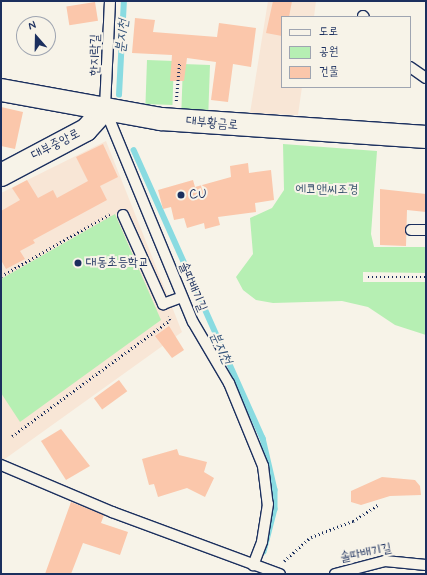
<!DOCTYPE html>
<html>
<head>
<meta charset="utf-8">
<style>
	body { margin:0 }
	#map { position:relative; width:427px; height:575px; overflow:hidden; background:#f7f3e8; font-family:Mynerve,"Poor Story",sans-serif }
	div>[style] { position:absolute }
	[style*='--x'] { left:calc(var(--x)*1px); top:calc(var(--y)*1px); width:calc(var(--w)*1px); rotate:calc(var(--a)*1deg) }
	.built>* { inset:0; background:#f8e6d6 }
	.green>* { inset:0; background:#b6efb3; transform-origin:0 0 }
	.stream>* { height:5.5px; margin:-2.75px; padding:0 2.75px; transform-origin:2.75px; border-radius:2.75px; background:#89dbe1 }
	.building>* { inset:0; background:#fbc7ab; transform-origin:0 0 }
	.path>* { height:2.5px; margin-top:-1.25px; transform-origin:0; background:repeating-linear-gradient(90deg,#1b2f5e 0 1px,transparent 0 4px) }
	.roads { filter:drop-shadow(1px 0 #1b2f5e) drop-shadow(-1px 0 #1b2f5e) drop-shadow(0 1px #1b2f5e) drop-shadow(0 -1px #1b2f5e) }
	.service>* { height:10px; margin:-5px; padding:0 5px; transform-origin:5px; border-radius:5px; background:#f7f3e8 }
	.tertiary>* { height:22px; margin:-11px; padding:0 11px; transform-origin:11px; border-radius:11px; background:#f7f3e8 }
	.secondary>* { height:22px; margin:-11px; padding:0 11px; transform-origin:11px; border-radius:11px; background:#f7f3e8 }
	.dots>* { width:11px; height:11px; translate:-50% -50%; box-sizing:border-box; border:2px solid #f7f3e8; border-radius:50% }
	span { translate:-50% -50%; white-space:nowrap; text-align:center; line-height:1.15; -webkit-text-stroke:4px #f7f3e8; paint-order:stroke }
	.street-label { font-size:13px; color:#1b2f5e }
	.park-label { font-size:13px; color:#3a556f }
	.poi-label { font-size:13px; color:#1b2f5e }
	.left { translate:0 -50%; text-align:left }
	.water-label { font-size:14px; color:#315178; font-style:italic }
	.frame { position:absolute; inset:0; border:2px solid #1b2f5e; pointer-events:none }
	.legend { position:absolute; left:281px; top:16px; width:130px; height:72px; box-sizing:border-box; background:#f7f3e8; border:1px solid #9fa5b1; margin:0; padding:5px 7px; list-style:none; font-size:12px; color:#1b2f5e }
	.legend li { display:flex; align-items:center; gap:8px; height:20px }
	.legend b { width:20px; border:1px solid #9fa5b1 }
	.north { position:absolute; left:16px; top:16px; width:40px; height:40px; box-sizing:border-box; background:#f7f3e8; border:1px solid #9fa5b1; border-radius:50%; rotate:340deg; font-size:11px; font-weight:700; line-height:16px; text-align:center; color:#1b2f5e }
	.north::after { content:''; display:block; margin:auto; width:14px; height:18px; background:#1b2f5e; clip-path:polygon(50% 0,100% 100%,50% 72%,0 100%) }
</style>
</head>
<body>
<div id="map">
	<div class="built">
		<div style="clip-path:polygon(268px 1px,316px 1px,314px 17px,282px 17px,282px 87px,302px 87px,298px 115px,250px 113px)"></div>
		<div style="clip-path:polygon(106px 141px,182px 332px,2px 461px,1px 193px)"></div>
	</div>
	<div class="green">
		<div style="left:147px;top:60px;width:27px;height:44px;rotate:2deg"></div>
		<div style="left:183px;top:64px;width:27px;height:45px;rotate:2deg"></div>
		<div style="clip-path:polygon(283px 144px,377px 151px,371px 234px,374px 247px,426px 247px,426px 273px,363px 272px,363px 282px,426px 282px,426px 335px,395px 325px,368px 307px,342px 301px,273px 303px,256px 300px,243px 290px,236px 277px,253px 254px,250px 218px,272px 208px,284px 190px)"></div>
		<div style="clip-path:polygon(115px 214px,161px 320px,20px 422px,1px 393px,1px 279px)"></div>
	</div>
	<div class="stream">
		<div style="--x:119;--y:95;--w:94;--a:-87"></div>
		<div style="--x:134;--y:150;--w:316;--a:65.9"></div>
		<div style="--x:263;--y:438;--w:53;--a:77"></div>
		<div style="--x:275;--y:490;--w:19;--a:90"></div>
		<div style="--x:275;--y:509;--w:44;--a:104.3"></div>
	</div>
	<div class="building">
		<div style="clip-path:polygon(273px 1px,292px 1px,289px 17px,282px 17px,282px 36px,266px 33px)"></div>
		<div style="left:95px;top:2px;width:19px;height:29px;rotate:81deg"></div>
		<div style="clip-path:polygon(135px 18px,155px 20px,153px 32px,217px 37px,219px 23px,256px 28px,251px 67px,233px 64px,228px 102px,211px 100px,216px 62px,187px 58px,184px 81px,170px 81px,172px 55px,132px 53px)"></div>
		<div style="clip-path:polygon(1px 107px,23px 112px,15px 149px,1px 146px)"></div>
		<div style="clip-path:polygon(103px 144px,118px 177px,100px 186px,107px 200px,33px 240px,35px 243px,20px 251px,25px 259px,6px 269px,1px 260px,1px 211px,20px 200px,12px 188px,27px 180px,38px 198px,53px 190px,57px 198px,88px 181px,76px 157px)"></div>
		<div style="clip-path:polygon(248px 163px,249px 173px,271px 170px,274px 200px,255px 203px,256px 212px,218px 217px,220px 225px,205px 229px,204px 223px,187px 228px,184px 218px,174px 220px,171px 207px,163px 209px,158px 190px,193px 180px,195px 187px,231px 177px,230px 166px)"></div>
		<div style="clip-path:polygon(380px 189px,426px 194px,426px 212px,407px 210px,406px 246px,380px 245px)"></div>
		<div style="clip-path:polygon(169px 326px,184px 350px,172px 358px,155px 336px)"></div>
		<div style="left:119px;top:380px;width:14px;height:31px;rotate:54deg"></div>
		<div style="clip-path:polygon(61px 429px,90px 466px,66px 480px,41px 441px)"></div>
		<div style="clip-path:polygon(177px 449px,179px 455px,207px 462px,204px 472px,214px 478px,205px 497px,187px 488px,158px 497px,154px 484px,149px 485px,142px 459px)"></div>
		<div style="clip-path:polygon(382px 477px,415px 480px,420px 486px,421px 495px,390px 496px,361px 505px,351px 502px,351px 491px)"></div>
		<div style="clip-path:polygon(71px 502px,104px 515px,101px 523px,128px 532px,120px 555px,83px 543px,71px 574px,45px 574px)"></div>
	</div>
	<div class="path">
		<div style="--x:176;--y:101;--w:38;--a:-85"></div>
		<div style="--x:1;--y:276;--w:125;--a:-29.6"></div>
		<div style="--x:368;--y:277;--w:58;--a:0"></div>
		<div style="--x:12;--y:436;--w:196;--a:-36.3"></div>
		<div style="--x:170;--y:320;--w:4;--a:-117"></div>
		<div style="--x:284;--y:561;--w:36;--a:-42"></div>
		<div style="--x:311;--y:537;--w:45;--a:-20.9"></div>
		<div style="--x:353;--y:521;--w:31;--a:-33"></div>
	</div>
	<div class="roads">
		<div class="service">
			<div style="--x:110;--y:1;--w:108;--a:92.7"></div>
			<div style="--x:105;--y:109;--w:230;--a:67.6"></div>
			<div style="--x:193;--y:322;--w:71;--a:59.5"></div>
			<div style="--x:229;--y:383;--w:90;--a:67.7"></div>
			<div style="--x:263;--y:466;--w:38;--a:83"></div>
			<div style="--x:268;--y:504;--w:38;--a:99"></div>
			<div style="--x:262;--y:542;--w:25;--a:111"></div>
			<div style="--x:363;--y:16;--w:1;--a:45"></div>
			<div style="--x:410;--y:67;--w:19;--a:35"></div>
			<div style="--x:123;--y:215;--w:98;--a:65.8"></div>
			<div style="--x:163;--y:304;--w:20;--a:-20"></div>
			<div style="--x:411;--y:230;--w:15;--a:0"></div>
			<div style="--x:1;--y:465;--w:121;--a:22.9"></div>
			<div style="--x:112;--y:512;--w:179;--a:20.3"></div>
			<div style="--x:335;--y:574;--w:52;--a:-14.6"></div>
			<div style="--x:385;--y:561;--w:41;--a:5.6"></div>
		</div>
		<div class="tertiary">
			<div style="--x:1;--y:175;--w:96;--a:-27.9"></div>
			<div style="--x:86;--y:130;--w:28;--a:-48"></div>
		</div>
		<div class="secondary">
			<div style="--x:1;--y:90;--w:163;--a:10.3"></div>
			<div style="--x:161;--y:119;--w:266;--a:3.9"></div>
		</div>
	</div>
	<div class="dots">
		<div style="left:181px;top:195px;background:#1b2f5e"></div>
		<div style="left:78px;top:263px;background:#1b2f5e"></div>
	</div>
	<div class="street-label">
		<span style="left:96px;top:55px;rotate:-89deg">한지락길</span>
		<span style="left:212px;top:124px;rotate:5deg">대부황금로</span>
		<span style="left:56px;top:145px;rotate:-27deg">대부중앙로</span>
		<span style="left:192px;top:287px;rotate:67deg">솔따배기길</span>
		<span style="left:366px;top:554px;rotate:-11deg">솔따배기길</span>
	</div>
	<div class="park-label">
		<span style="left:327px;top:190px">에코앤씨조경</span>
	</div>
	<div class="poi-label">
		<span class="left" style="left:189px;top:195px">CU</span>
		<span class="left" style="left:86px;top:263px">대동초등학교</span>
	</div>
	<div class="water-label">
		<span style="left:122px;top:36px;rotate:-84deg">분지천</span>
		<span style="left:221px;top:348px;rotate:65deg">분지천</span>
	</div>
	<div class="frame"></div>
	<ul class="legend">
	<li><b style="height:5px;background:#f7f3e8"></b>도로</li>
	<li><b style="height:11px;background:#b6efb3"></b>공원</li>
	<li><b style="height:11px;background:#fbc7ab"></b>건물</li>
	</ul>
	<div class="north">N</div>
</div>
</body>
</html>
